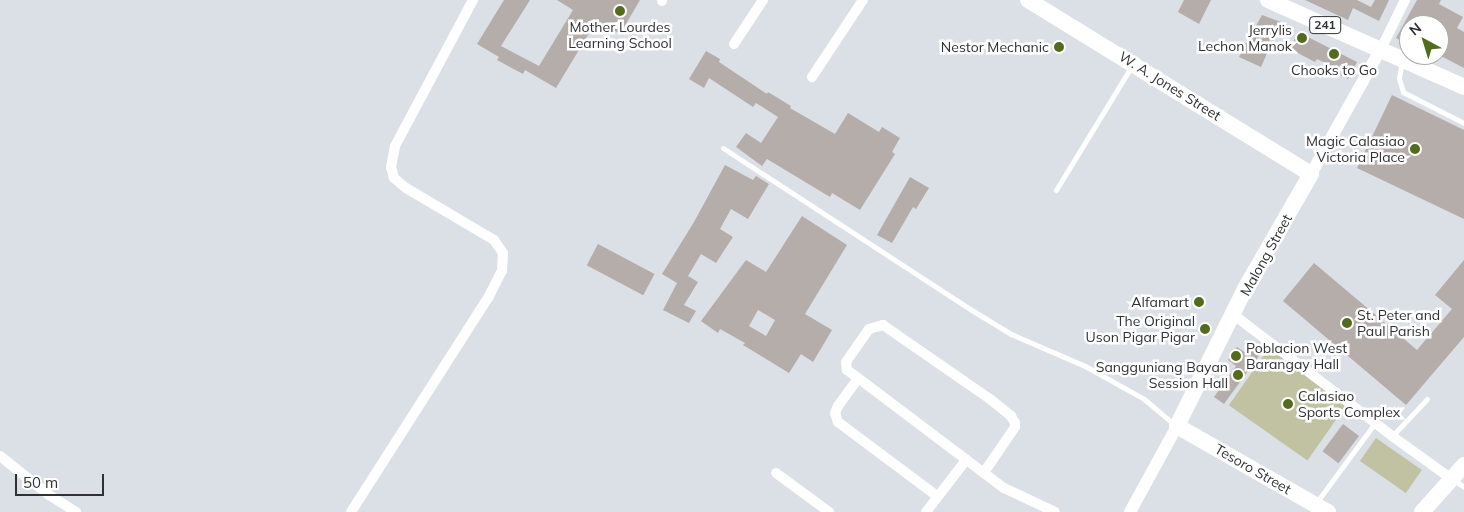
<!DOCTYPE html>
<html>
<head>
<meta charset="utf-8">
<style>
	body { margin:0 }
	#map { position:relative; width:1464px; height:512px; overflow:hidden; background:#dbdfe6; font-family:Mulish,sans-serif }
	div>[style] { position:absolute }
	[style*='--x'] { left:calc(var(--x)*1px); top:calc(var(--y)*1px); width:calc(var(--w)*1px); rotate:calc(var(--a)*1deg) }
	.green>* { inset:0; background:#c0c2a1; transform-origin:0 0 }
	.building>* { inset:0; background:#b5adaa; transform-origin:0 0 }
	.service>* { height:5px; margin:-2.5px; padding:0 2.5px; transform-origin:2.5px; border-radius:2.5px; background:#fff }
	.minor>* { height:10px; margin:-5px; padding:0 5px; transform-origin:5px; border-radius:5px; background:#fff }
	.tertiary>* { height:12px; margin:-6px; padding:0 6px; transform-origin:6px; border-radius:6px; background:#fff }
	.primary>* { height:16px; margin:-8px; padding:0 8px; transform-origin:8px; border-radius:8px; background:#fff }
	.dots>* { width:14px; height:14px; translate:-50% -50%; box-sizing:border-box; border:2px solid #fff; border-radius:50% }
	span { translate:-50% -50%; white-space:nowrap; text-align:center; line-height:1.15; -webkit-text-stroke:5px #fff; paint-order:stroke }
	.shield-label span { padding:1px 4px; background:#fff; border:1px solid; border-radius:4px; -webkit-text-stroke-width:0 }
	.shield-label { font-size:12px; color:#303134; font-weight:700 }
	.poi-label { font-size:14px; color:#303134 }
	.right { translate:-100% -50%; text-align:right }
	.left { translate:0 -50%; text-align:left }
	.street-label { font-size:14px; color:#303134 }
	.north { position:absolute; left:1399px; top:15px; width:50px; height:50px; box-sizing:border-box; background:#fff; border:1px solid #acadae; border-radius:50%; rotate:321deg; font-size:14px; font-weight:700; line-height:20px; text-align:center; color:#303134 }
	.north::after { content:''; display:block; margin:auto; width:18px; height:22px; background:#536b1c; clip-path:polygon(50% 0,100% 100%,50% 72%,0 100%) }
	.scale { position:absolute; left:15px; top:474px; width:89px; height:22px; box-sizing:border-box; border:2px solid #303134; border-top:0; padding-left:6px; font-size:15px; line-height:18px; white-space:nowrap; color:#303134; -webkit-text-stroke:4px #fff; paint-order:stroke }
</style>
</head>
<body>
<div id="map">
	<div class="green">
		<div style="left:1269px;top:348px;width:96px;height:70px;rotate:35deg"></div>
		<div style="left:1376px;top:438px;width:56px;height:28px;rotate:35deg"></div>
	</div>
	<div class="building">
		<div style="clip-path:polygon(504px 0,530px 0,501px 46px,539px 66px,573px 10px,557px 0,640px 0,620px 34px,597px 20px,556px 88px,525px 70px,523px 74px,497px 60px,499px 57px,477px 44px)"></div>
		<div style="clip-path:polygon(1184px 0,1211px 0,1199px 24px,1178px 12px)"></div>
		<div style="clip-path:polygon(1305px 0,1357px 0,1371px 7px,1375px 0,1389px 0,1379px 21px,1353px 8px,1348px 20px)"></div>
		<div style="clip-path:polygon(1417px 0,1441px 0,1439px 4px,1463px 17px,1457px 28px,1464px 32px,1464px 68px,1439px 55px,1439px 25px,1409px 25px,1409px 45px,1396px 38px)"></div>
		<div style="clip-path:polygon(1262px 15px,1281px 22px,1261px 67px,1239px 57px)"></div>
		<div style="clip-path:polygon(1298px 32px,1357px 62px,1348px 79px,1334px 72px,1336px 68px,1317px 59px,1315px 62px,1290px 49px)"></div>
		<div style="clip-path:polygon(706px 51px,720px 59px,719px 62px,767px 94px,768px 92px,791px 106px,790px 108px,835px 134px,848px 113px,879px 132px,882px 127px,900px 138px,892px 152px,895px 154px,860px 210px,832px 193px,830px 197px,767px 159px,762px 166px,736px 147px,746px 133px,761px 143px,778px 117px,756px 103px,753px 107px,709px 78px,704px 88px,689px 79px)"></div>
		<div style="clip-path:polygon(1392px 95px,1464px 130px,1464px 219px,1357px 168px)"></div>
		<div style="clip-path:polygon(725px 165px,753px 180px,756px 176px,769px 184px,748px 219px,731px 209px,720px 229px,733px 237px,716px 263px,701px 254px,688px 276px,698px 282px,684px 305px,696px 311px,689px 323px,663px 310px,677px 283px,662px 274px,694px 222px)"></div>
		<div style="clip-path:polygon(910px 177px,929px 188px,916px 209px,913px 207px,892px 243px,877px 235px)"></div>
		<div style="clip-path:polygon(evenodd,802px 216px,847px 245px,805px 314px,832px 330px,813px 362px,801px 354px,789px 373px,743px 345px,745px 343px,720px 329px,718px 333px,701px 321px,746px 260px,766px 272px,802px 216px,758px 310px,775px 320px,766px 336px,749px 326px,758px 310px)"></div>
		<div style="left:598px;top:244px;width:64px;height:24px;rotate:28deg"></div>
		<div style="clip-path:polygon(1464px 260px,1464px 337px,1406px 405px,1283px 301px,1314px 263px,1417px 350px,1452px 309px,1435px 295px)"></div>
		<div style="clip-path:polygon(1251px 346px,1261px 353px,1224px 404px,1214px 397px,1236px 366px,1228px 360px,1237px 347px,1246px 353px)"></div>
		<div style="left:1343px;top:424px;width:20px;height:34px;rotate:37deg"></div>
	</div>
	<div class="service">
		<div style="--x:1402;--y:62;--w:16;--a:101"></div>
		<div style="--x:1399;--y:78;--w:15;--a:74"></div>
		<div style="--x:1403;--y:92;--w:68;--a:26.9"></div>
		<div style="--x:723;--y:148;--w:295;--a:33.1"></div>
		<div style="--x:970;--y:309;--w:48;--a:31.4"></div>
		<div style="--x:1011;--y:334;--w:81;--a:23.4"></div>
		<div style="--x:1085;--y:366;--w:68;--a:29.2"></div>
		<div style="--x:1144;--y:399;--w:39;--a:40"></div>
		<div style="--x:1056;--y:190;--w:144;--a:-58.6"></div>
		<div style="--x:1392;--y:436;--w:51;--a:-46.6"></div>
		<div style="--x:1454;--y:480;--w:12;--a:35"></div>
		<div style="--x:1316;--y:503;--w:99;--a:-53.6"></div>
	</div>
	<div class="minor">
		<div style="--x:662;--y:1;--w:1;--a:-90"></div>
		<div style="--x:734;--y:44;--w:53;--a:-56.6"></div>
		<div style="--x:1381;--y:49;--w:55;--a:-63.9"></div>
		<div style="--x:812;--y:77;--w:92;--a:-56.5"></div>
		<div style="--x:1234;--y:315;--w:199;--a:37.4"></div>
		<div style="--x:1392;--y:436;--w:75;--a:35.8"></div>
		<div style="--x:858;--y:378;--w:14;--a:-144"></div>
		<div style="--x:847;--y:370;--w:8;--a:-97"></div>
		<div style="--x:846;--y:362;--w:40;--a:-55.1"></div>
		<div style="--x:869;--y:329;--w:15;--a:-16"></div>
		<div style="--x:883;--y:325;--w:130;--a:34.7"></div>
		<div style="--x:990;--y:399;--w:27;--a:39"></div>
		<div style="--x:1011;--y:416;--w:8;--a:60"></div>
		<div style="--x:1015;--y:423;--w:4;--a:90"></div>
		<div style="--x:1015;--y:427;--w:53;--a:124.3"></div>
		<div style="--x:0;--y:456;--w:63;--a:38.5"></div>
		<div style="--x:49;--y:495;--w:32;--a:32"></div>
		<div style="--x:776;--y:473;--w:66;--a:36.3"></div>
		<div style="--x:937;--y:496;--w:124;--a:-143.2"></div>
		<div style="--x:838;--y:422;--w:9;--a:-108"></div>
		<div style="--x:835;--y:413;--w:8;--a:-67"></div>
		<div style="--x:838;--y:406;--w:34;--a:-54"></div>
		<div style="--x:858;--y:378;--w:183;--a:37"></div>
		<div style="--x:1004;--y:488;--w:56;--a:25.2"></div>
		<div style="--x:351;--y:512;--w:254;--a:-57.4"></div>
		<div style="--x:488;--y:298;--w:30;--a:-63"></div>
		<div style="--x:502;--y:271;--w:18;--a:-87"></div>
		<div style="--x:503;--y:253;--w:16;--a:-125"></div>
		<div style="--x:494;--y:240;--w:102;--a:-149.4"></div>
		<div style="--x:406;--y:188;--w:16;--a:-140"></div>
		<div style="--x:394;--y:178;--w:11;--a:-105"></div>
		<div style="--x:391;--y:167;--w:21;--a:-79"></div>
		<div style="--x:395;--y:146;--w:166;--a:-61.9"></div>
		<div style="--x:926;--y:512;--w:66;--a:-52.4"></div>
	</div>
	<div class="tertiary">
		<div style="--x:1311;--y:174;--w:143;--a:-60.8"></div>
		<div style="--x:1130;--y:512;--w:98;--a:-61.3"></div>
	</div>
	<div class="primary">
		<div style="--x:1028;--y:0;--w:332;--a:31.6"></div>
		<div style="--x:1311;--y:174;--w:133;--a:119.9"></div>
		<div style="--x:1245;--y:289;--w:153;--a:116.4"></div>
		<div style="--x:1177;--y:426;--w:174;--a:29.7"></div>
		<div style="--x:1268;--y:0;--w:214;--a:23.9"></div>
		<div style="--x:1422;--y:512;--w:63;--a:-48.2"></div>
	</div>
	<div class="dots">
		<div style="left:620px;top:11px;background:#536b1c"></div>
		<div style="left:1302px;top:38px;background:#536b1c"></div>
		<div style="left:1059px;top:47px;background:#536b1c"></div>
		<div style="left:1334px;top:54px;background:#536b1c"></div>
		<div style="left:1415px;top:149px;background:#536b1c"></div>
		<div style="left:1199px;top:302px;background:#536b1c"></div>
		<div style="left:1347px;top:323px;background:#536b1c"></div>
		<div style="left:1205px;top:329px;background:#536b1c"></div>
		<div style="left:1236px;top:356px;background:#536b1c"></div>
		<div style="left:1238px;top:375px;background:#536b1c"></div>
		<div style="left:1288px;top:404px;background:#536b1c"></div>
	</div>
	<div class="shield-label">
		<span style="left:1325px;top:25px">241</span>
	</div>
	<div class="poi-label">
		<span style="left:620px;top:35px">Mother Lourdes<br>Learning School</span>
		<span class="right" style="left:1292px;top:38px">Jerrylis<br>Lechon Manok</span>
		<span class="right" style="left:1049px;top:47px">Nestor Mechanic</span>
		<span style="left:1334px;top:70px">Chooks to Go</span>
		<span class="right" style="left:1405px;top:149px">Magic Calasiao<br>Victoria Place</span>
		<span class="right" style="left:1189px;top:302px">Alfamart</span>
		<span class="left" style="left:1357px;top:323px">St. Peter and<br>Paul Parish</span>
		<span class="right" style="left:1195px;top:329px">The Original<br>Uson Pigar Pigar</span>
		<span class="left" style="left:1246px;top:356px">Poblacion West<br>Barangay Hall</span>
		<span class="right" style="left:1228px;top:375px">Sangguniang Bayan<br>Session Hall</span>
		<span class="left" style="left:1298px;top:404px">Calasiao<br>Sports Complex</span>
	</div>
	<div class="street-label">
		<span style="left:1170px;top:86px;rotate:32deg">W. A. Jones Street</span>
		<span style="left:1266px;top:255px;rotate:-61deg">Malong Street</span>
		<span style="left:1253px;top:469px;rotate:30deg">Tesoro Street</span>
	</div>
	<div class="north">N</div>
	<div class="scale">50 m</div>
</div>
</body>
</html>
